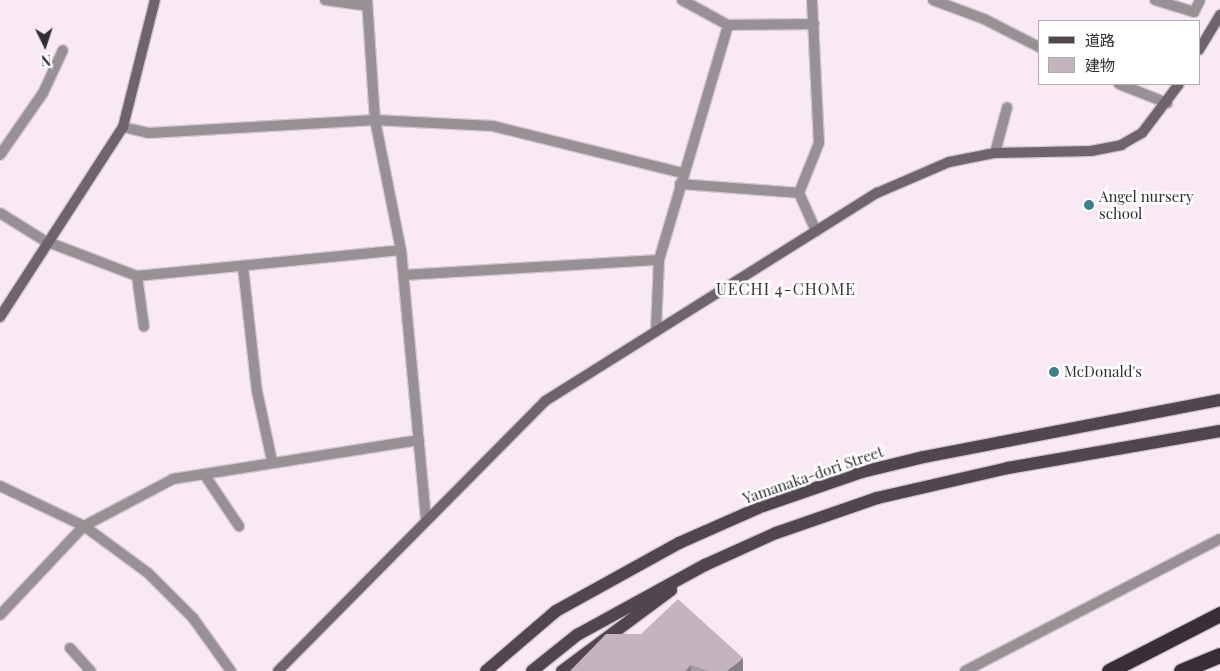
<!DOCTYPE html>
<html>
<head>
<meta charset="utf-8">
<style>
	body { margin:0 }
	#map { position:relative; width:1220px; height:671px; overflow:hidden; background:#f8e9f4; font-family:"Playfair Display","Noto Sans JP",serif }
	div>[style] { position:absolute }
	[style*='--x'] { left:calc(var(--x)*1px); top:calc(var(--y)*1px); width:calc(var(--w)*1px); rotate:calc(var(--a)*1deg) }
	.roads { filter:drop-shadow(1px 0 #d4c7d1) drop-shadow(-1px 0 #d4c7d1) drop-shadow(0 1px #d4c7d1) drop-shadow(0 -1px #d4c7d1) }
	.lane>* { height:10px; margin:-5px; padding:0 5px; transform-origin:5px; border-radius:5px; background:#979196 }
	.street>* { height:10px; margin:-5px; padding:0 5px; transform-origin:5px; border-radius:5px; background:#979196 }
	.secondary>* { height:10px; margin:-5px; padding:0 5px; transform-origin:5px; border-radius:5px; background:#6e656c }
	.primary>* { height:12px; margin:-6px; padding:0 6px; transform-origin:6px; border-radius:6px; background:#51464e }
	.highway>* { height:15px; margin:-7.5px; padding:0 7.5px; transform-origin:7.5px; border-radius:7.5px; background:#392d36 }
	.wall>* { inset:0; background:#a89ba4 }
	.shaded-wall>* { inset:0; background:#887e86 }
	.building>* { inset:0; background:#c3b4bf }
	.dots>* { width:14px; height:14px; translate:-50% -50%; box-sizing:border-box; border:2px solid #fff; border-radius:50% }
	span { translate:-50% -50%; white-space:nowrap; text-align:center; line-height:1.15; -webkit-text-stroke:5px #fff; paint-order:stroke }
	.poi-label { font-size:15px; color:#312c30 }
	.left { translate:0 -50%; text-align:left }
	.street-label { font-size:15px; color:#312c30 }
	.neighbourhood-label { font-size:16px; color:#3a2e37; letter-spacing:1px }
	.legend { position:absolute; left:1038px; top:20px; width:162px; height:65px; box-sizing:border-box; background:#fff; border:1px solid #adabac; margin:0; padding:6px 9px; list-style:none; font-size:15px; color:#312c30 }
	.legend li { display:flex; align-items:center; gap:10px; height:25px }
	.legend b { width:25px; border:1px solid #adabac }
	.north { position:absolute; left:20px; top:20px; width:50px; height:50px; -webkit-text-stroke:4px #fff; paint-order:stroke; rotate:176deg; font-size:14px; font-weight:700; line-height:20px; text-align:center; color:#312c30 }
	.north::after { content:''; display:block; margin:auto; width:18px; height:22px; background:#312c30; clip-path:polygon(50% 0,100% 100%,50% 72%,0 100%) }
</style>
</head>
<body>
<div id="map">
	<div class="roads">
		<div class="lane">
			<div style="--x:995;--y:153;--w:47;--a:-75.1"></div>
			<div style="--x:137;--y:276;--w:51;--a:82.2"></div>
			<div style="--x:204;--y:474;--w:63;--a:56.1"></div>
			<div style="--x:70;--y:648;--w:31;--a:48"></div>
			<div style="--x:965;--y:671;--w:287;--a:-27.4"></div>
		</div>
		<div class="street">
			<div style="--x:325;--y:0;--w:42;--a:8.1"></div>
			<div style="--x:367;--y:0;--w:120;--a:86.2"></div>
			<div style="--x:375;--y:120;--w:133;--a:78.7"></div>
			<div style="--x:401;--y:250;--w:269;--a:84.7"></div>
			<div style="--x:682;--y:0;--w:52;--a:28.5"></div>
			<div style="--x:812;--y:0;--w:143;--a:87.2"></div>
			<div style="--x:819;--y:143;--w:54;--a:111.8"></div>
			<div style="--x:799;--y:193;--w:42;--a:65.9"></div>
			<div style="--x:933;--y:0;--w:54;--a:20.4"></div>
			<div style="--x:984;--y:19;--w:62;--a:27"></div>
			<div style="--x:1155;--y:0;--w:41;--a:17.1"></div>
			<div style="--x:1194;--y:12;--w:13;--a:-63"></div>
			<div style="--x:1119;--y:84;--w:52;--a:21.6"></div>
			<div style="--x:123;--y:127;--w:27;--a:13"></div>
			<div style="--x:149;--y:133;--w:226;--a:-3.3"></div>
			<div style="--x:375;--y:120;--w:118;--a:2.9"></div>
			<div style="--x:493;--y:126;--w:196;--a:13.9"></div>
			<div style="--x:0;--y:155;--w:75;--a:-55.3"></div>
			<div style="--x:43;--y:93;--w:47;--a:-65.1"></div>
			<div style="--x:680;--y:184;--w:119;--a:4.3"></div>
			<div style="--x:0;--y:213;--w:53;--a:31.9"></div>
			<div style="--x:45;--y:241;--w:98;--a:20.8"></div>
			<div style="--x:137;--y:276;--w:265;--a:-5.6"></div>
			<div style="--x:243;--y:267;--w:125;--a:83.6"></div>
			<div style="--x:257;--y:391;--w:72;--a:77.9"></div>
			<div style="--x:404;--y:275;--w:255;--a:-3.4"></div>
			<div style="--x:656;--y:331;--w:71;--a:-87.6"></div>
			<div style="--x:659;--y:260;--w:245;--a:-73.6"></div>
			<div style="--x:728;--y:25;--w:86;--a:-0.7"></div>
			<div style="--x:0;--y:486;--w:93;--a:25.5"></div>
			<div style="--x:84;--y:526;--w:79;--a:36.3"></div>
			<div style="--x:148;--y:573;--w:64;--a:45"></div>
			<div style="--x:193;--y:618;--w:65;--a:54.4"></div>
			<div style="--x:0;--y:615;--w:122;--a:-46.7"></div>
			<div style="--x:84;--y:526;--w:101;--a:-27.8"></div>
			<div style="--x:173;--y:479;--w:249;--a:-9"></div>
		</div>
		<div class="secondary">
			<div style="--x:1199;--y:50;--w:41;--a:-59"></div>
			<div style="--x:0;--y:317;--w:226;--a:-57.1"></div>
			<div style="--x:123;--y:127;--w:131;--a:-75.9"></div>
			<div style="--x:278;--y:671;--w:380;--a:-45.3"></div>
			<div style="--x:545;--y:401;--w:392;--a:-32.1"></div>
			<div style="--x:877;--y:193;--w:78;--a:-23.3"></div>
			<div style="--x:949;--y:162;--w:47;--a:-11.1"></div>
			<div style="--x:995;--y:153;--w:96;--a:-1.2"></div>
			<div style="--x:1091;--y:151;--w:31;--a:-11"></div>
			<div style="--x:1121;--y:145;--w:24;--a:-30"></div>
			<div style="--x:1142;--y:133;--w:61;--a:-52.9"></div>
		</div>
		<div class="primary">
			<div style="--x:486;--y:671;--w:92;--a:-40.6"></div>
			<div style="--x:556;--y:611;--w:141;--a:-28.9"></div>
			<div style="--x:679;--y:543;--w:92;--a:-23.8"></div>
			<div style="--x:763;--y:506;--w:105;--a:-19"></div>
			<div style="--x:862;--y:472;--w:64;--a:-13.6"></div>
			<div style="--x:924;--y:457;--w:301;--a:-10.9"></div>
			<div style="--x:532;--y:671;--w:58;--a:-38.7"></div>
			<div style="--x:577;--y:635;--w:146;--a:-28.7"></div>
			<div style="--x:705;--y:565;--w:78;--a:-24.3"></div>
			<div style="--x:776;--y:533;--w:107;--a:-19.1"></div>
			<div style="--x:877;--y:498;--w:134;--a:-12.9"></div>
			<div style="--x:1008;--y:468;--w:215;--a:-9.9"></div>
			<div style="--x:562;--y:671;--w:136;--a:-36.6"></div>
		</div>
		<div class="highway">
			<div style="--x:1109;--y:671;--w:125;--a:-27.2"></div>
			<div style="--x:1181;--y:671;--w:42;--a:-22.3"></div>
		</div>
	</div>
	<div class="wall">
		<div style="clip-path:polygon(641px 634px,743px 671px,570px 671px)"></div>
	</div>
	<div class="shaded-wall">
		<div style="clip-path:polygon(743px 658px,743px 671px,727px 671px)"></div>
		<div style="clip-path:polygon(691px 665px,691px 671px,685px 671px)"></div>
	</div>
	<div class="building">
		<div style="clip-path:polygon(678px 599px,743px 658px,727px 671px,709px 671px,691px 665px,685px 671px,570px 671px,606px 634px,641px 634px)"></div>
	</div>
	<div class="dots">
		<div style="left:1089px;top:205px;background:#3a828a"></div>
		<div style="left:1054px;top:372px;background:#3a828a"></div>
	</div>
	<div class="poi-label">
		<span class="left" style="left:1099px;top:205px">Angel nursery<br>school</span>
		<span class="left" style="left:1064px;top:372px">McDonald's</span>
	</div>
	<div class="street-label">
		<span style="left:813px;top:475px;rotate:-19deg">Yamanaka-dori Street</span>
	</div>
	<div class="neighbourhood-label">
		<span style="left:786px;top:289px">UECHI 4-CHOME</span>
	</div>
	<ul class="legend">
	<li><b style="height:6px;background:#51464e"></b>道路</li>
	<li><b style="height:14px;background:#c3b4bf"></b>建物</li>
	</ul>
	<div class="north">N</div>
</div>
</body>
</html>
